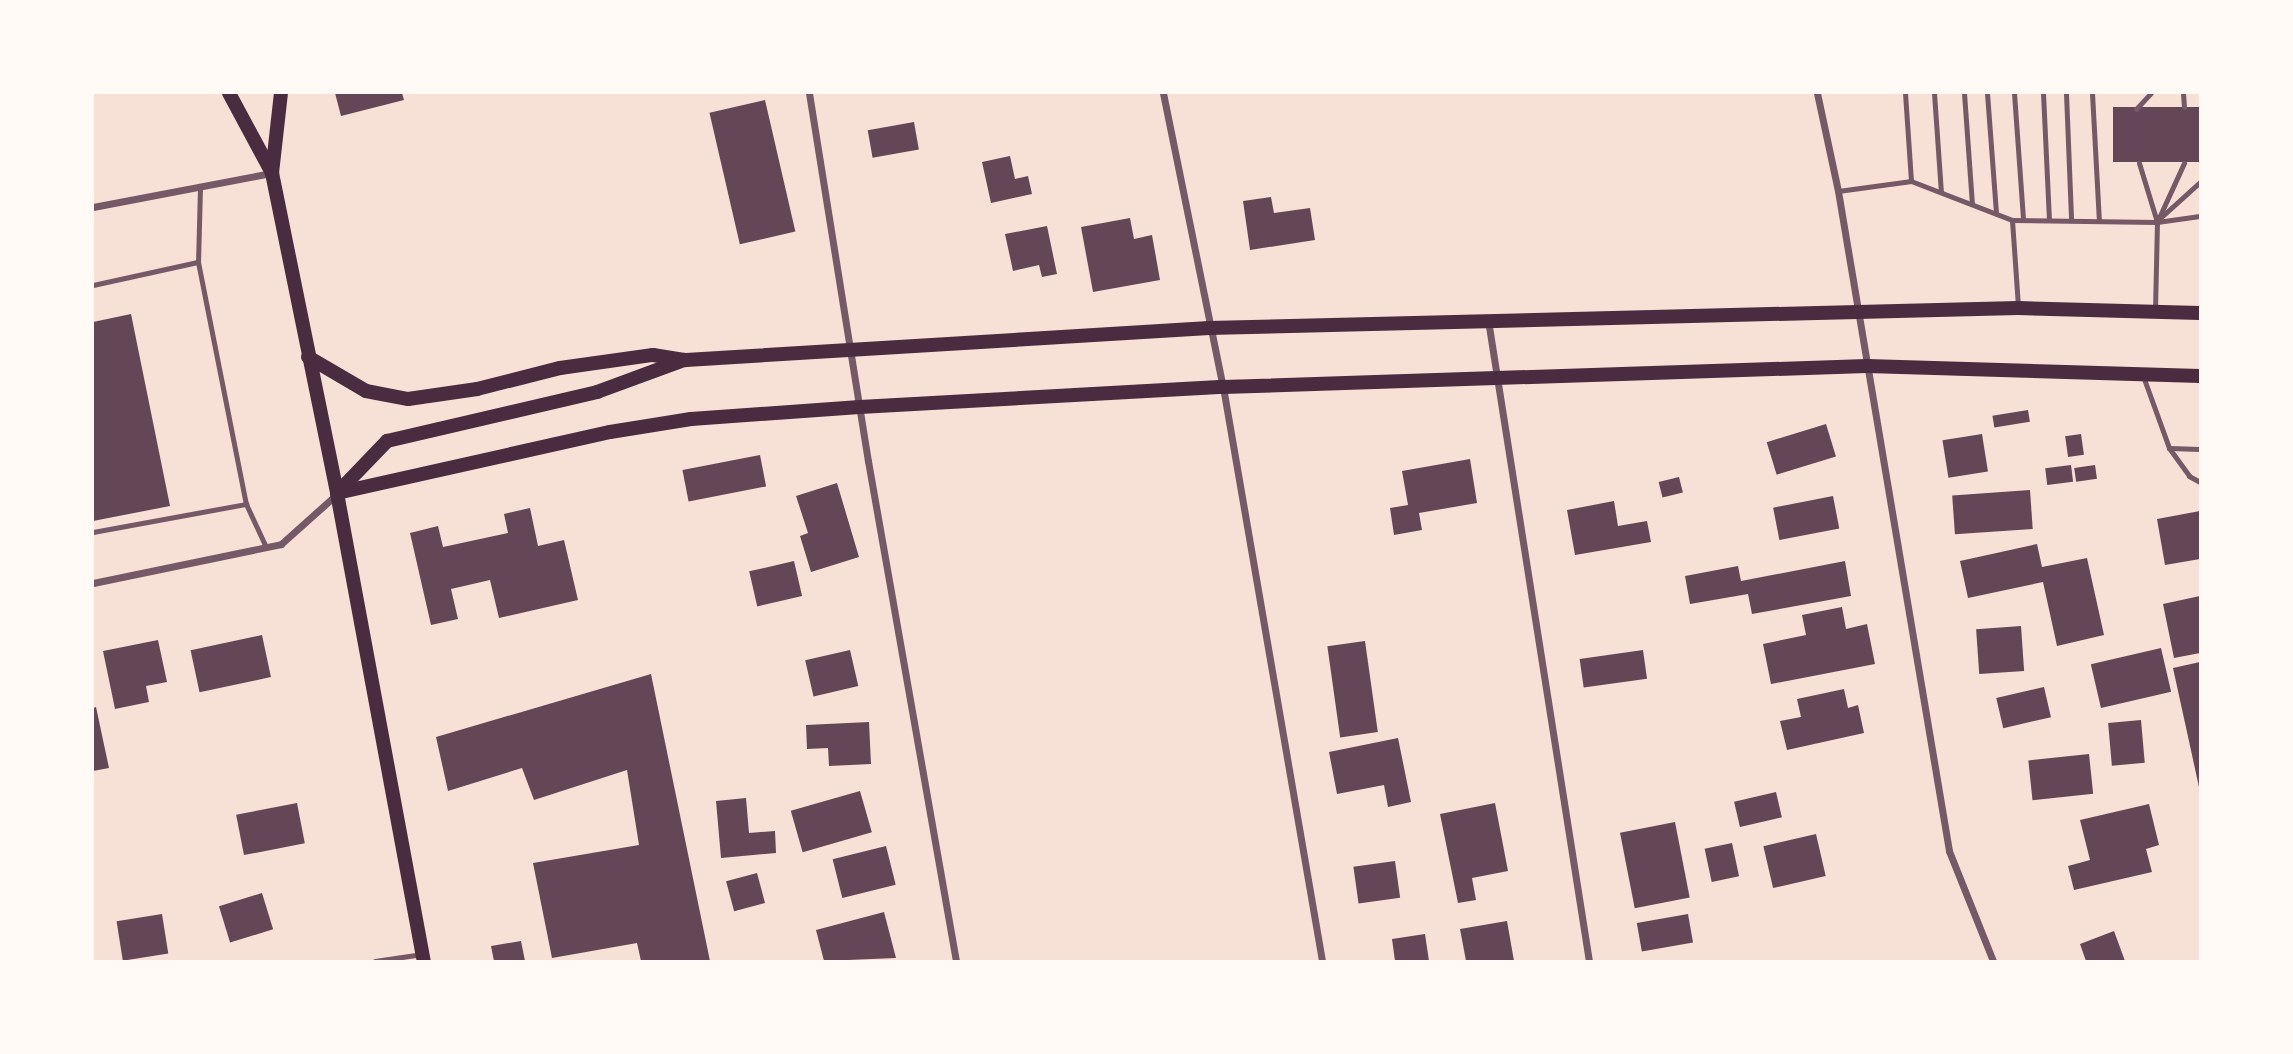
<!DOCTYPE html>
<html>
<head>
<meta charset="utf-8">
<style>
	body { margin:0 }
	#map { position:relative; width:2293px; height:1054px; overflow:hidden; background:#f7e1d7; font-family:Ubuntu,sans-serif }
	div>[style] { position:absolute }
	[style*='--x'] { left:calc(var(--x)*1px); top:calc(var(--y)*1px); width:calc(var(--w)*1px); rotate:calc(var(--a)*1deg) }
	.building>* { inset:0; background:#644757; transform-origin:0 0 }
	.service>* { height:5px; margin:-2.5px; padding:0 2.5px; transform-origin:2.5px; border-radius:2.5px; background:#755966 }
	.minor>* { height:7px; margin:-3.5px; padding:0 3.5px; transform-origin:3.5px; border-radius:3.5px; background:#755966 }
	.secondary>* { height:14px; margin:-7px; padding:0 7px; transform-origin:7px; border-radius:7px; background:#4a2c40 }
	span { translate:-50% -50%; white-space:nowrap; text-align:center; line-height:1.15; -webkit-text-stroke:7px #fffaf5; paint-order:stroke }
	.frame { position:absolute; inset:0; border:94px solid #fffaf5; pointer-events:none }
</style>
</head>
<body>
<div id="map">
	<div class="building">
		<div style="clip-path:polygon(335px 93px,402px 93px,404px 100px,341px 116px)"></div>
		<div style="left:765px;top:100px;width:135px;height:57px;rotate:77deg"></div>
		<div style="left:2200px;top:107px;width:55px;height:87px;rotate:90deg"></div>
		<div style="left:914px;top:122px;width:28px;height:47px;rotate:80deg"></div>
		<div style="clip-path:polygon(1010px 156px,1015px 179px,1028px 176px,1032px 194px,991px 203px,982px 162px)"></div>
		<div style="clip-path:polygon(1271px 197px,1274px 213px,1310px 208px,1315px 240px,1250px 250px,1243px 201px)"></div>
		<div style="clip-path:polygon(1130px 218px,1134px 239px,1152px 235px,1160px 280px,1093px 292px,1081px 227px)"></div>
		<div style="clip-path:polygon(1047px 226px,1057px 274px,1042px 277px,1039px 265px,1013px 271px,1005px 234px)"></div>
		<div style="clip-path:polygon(131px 314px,170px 506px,93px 521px,93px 322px)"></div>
		<div style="left:2028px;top:410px;width:12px;height:36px;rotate:81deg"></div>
		<div style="left:1826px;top:424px;width:34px;height:62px;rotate:73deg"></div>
		<div style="left:1982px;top:434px;width:38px;height:40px;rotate:81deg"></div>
		<div style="left:2081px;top:434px;width:21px;height:16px;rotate:82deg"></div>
		<div style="left:760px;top:455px;width:32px;height:79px;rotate:79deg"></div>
		<div style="clip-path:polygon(1470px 459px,1477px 503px,1419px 513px,1422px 530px,1394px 535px,1390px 508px,1408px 505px,1402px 471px)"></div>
		<div style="left:2071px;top:465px;width:17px;height:26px;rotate:83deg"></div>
		<div style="left:2095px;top:465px;width:14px;height:21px;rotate:82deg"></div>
		<div style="left:1679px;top:477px;width:16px;height:21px;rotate:76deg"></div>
		<div style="clip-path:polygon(837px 483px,859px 557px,811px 572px,800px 536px,808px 533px,796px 496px)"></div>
		<div style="left:2030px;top:490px;width:39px;height:78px;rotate:86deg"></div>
		<div style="left:1833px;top:496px;width:33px;height:61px;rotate:79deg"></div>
		<div style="clip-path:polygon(1614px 501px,1618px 526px,1647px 521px,1651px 542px,1575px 555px,1567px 510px)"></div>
		<div style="clip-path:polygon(530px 508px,538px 546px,564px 540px,578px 600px,499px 618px,490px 580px,451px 589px,458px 619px,431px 625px,410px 533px,438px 526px,443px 547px,508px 533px,504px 514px)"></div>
		<div style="clip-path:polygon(2200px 511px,2200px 559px,2165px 565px,2157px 519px)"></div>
		<div style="clip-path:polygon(2037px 544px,2042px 567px,2087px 558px,2104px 635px,2057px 646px,2043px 582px,1968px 598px,1960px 561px)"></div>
		<div style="left:794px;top:561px;width:36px;height:46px;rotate:77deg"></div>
		<div style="clip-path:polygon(1845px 561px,1851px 596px,1752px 614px,1748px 594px,1690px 604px,1685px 576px,1738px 566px,1741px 581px)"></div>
		<div style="clip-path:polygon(2200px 596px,2200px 653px,2174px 658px,2163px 604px)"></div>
		<div style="clip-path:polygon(1842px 607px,1846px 629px,1867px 624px,1875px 664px,1771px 684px,1763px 644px,1806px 635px,1802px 615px)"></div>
		<div style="left:2021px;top:626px;width:45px;height:45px;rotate:86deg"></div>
		<div style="left:262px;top:635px;width:43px;height:73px;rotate:78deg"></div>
		<div style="clip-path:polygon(158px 640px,167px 682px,146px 686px,149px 702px,115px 709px,103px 651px)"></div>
		<div style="left:1365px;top:641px;width:92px;height:38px;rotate:82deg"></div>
		<div style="left:2161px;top:648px;width:45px;height:72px;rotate:77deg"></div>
		<div style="left:850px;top:650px;width:37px;height:46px;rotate:77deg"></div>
		<div style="left:1643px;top:650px;width:29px;height:64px;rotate:82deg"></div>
		<div style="clip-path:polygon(2200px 662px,2200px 787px,2199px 787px,2173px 668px)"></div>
		<div style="clip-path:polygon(651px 674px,710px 961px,641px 961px,637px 943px,552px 958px,533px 863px,639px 845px,627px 770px,534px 800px,522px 768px,448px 791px,436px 737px)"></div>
		<div style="left:2044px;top:687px;width:31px;height:49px;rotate:77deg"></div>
		<div style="clip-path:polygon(1844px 689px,1848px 708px,1858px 705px,1864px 733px,1787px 750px,1780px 721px,1801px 717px,1797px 699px)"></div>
		<div style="clip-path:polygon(96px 707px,109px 768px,93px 771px,93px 708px)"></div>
		<div style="left:2141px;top:720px;width:43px;height:33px;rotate:85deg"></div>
		<div style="clip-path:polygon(869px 722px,871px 764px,829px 766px,828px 748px,807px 749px,806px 725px)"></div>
		<div style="clip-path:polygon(1398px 738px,1411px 802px,1388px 807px,1384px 785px,1337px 794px,1329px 752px)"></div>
		<div style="left:2089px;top:754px;width:40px;height:61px;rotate:84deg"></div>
		<div style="left:860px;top:791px;width:43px;height:72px;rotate:74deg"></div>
		<div style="left:1776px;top:792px;width:26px;height:43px;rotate:77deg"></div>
		<div style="clip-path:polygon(746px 798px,749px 833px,775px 831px,776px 853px,721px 858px,716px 801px)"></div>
		<div style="left:297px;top:803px;width:41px;height:62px;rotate:79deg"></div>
		<div style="clip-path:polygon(1495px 803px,1508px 871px,1472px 878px,1476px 900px,1458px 903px,1440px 814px)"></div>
		<div style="clip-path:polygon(2149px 804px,2159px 845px,2146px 849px,2152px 872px,2074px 890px,2068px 866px,2090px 860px,2080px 820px)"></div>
		<div style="left:1675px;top:822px;width:77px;height:56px;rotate:79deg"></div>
		<div style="left:1816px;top:834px;width:43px;height:54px;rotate:77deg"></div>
		<div style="left:1732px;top:843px;width:34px;height:28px;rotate:78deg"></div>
		<div style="left:886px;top:846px;width:40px;height:55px;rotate:76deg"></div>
		<div style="left:1395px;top:861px;width:37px;height:42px;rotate:82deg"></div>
		<div style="left:757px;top:873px;width:31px;height:32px;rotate:75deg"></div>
		<div style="left:262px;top:893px;width:38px;height:45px;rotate:73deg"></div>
		<div style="clip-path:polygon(884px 912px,896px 958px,824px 961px,816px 930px)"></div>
		<div style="left:162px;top:914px;width:40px;height:46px;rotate:81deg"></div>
		<div style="left:1688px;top:914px;width:29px;height:52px;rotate:80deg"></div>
		<div style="clip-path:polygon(1507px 921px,1514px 961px,1466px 961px,1460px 929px)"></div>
		<div style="clip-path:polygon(2114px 931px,2125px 961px,2086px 961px,2080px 944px)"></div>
		<div style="clip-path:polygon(1425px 934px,1429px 961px,1395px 961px,1392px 939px)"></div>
		<div style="clip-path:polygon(521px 941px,525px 961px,494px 961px,491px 946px)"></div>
	</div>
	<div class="service">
		<div style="--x:1934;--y:93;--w:99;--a:86"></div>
		<div style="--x:1964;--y:93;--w:111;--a:85.9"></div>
		<div style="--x:1987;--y:93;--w:121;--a:85.7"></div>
		<div style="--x:2014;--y:93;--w:127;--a:85.9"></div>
		<div style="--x:2043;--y:93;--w:127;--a:87.3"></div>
		<div style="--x:2066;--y:93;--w:127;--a:87.7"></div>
		<div style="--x:2092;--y:93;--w:128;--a:86.9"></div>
		<div style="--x:2183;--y:93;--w:14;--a:86"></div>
		<div style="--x:2136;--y:109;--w:22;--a:-47"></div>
		<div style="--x:2139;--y:163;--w:62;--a:73"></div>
		<div style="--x:1911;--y:181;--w:108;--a:21.1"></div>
		<div style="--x:200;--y:187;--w:75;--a:91.5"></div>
		<div style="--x:198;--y:262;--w:247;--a:78.8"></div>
		<div style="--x:246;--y:504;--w:47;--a:65.1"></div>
		<div style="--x:1838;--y:191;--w:74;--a:-7.8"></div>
		<div style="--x:1911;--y:181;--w:88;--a:-93.9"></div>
		<div style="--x:2159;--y:219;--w:55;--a:-42.1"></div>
		<div style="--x:2157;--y:222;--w:65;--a:-65.4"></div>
		<div style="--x:2157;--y:222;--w:43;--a:-7.9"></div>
		<div style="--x:93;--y:285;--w:107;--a:-12.4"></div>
		<div style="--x:2018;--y:306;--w:86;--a:-94"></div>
		<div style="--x:2012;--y:220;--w:145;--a:0.8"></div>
		<div style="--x:2157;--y:222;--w:88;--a:91.3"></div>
		<div style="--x:2143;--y:376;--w:77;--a:70.1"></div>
		<div style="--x:2169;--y:448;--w:34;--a:54"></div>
		<div style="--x:2189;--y:476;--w:13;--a:29"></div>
		<div style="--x:2169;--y:448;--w:31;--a:2"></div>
		<div style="--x:93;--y:532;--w:156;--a:-10.4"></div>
		<div style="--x:375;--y:961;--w:48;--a:-8.5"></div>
	</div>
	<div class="minor">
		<div style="--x:809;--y:93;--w:373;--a:80.9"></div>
		<div style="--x:868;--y:461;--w:508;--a:80.02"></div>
		<div style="--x:1163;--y:93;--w:300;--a:78.5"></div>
		<div style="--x:1223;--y:387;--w:582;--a:80.21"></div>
		<div style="--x:1817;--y:93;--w:100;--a:77.9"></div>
		<div style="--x:1838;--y:191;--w:669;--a:80.45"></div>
		<div style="--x:1949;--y:851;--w:118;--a:68.2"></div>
		<div style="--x:93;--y:207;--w:182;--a:-10.8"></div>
		<div style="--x:1488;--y:320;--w:649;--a:81.05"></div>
		<div style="--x:93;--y:583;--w:192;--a:-11.7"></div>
		<div style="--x:281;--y:544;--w:75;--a:-41.8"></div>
	</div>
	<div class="secondary">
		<div style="--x:229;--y:93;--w:91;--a:61.7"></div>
		<div style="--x:272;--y:173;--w:327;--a:78.5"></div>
		<div style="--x:337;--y:493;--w:476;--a:79.5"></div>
		<div style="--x:272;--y:173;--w:81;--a:-83.6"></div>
		<div style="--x:308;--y:357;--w:67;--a:30.4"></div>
		<div style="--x:366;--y:391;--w:43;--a:10.8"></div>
		<div style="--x:408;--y:399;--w:70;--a:-8.2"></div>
		<div style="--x:477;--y:389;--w:86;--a:-14.2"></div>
		<div style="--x:560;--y:368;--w:94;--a:-8"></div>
		<div style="--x:653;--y:355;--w:33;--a:9"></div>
		<div style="--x:686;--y:360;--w:524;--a:-3.5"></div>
		<div style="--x:1209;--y:328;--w:809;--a:-1.42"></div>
		<div style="--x:2018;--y:308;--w:182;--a:1.6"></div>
		<div style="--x:338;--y:492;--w:71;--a:-46.1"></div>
		<div style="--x:387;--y:441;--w:216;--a:-13.1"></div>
		<div style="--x:597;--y:392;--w:93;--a:-20.2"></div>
		<div style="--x:337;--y:493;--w:280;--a:-12.6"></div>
		<div style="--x:610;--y:432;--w:82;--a:-9.1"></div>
		<div style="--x:691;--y:419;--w:169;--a:-4.1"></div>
		<div style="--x:860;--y:407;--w:364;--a:-3.2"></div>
		<div style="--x:1223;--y:387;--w:644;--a:-1.87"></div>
		<div style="--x:1867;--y:366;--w:333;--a:1.7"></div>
	</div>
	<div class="frame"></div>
</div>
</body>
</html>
